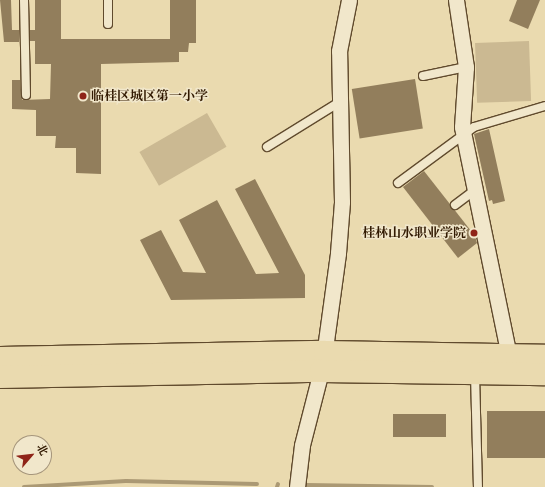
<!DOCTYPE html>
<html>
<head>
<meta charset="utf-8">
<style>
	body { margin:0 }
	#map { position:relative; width:545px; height:487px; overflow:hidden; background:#eadaaf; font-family:Cardo,"Noto Serif SC",serif }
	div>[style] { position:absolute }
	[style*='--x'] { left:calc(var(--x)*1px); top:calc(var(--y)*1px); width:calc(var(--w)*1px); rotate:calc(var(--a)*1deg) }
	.green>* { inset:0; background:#cbb992; transform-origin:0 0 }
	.stream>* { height:4px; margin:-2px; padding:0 2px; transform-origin:2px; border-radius:2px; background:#ab9974 }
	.building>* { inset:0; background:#927e5c; transform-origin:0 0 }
	.roads { filter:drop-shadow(1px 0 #604a2d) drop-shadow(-1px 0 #604a2d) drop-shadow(0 1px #604a2d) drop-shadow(0 -1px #604a2d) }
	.service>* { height:8px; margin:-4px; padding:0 4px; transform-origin:4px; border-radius:4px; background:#f1e7cb }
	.minor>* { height:15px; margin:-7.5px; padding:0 7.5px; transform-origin:7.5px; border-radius:7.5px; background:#f1e7cb }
	.primary>* { height:22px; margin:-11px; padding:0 11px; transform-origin:11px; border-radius:11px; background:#eadaaf }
	.dots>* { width:11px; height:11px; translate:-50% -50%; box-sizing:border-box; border:2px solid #f1e7cb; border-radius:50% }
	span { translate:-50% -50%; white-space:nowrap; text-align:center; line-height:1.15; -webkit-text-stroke:3px #f1e7cb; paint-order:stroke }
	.poi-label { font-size:13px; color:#321a02; font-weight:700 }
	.left { translate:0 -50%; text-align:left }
	.right { translate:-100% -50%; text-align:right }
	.north { position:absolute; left:12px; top:435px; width:40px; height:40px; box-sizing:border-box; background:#f1e7cb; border:1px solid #a5957b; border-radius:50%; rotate:62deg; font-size:11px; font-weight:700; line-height:16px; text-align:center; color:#321a02 }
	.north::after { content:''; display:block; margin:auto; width:14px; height:18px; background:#8f2418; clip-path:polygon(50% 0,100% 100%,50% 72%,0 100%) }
</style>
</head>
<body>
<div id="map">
	<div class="green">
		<div style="left:529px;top:41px;width:60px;height:54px;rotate:88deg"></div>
		<div style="left:207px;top:113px;width:39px;height:78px;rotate:60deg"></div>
	</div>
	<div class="stream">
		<div style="--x:306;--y:485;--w:126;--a:0.9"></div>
		<div style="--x:24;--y:487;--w:102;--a:-3.4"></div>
		<div style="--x:126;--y:481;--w:131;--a:1.3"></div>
		<div style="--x:277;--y:487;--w:3;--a:-72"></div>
	</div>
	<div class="building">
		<div style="clip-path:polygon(0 0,11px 0,12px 30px,19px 30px,19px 42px,4px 42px)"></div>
		<div style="clip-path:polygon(35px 0,61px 0,61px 39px,170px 39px,170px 0,196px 0,196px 43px,189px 43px,188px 52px,179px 52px,179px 62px,101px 64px,101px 174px,76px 173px,76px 148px,55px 148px,56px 136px,36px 136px,36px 110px,12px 109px,12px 80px,20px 80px,22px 100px,50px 99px,51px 64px,35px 64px,35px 41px,30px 41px,30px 30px,35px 30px)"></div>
		<div style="clip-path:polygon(517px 0,540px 0,528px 29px,509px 21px)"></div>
		<div style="left:415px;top:79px;width:50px;height:64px;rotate:81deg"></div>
		<div style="clip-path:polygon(489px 129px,505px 201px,493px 204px,492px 200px,489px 201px,474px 134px)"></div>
		<div style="clip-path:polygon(424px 171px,475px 236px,477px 243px,458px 258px,403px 187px)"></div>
		<div style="clip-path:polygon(255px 179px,305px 275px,305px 298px,171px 300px,140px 240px,161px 230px,183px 272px,206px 273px,179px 220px,217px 200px,256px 274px,279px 273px,235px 189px)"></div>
		<div style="left:545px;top:411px;width:47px;height:58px;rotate:90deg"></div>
		<div style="left:393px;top:414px;width:53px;height:23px"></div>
	</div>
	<div class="roads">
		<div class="service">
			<div style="--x:24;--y:0;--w:95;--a:88.8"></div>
			<div style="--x:108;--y:0;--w:24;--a:90"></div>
			<div style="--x:423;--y:76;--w:44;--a:-11.8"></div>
			<div style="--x:267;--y:147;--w:84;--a:-31.8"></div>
			<div style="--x:398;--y:183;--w:94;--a:-36.4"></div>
			<div style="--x:474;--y:127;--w:74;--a:-16.5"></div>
			<div style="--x:455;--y:205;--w:25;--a:-37"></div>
			<div style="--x:475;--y:374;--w:113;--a:88.5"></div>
		</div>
		<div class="minor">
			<div style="--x:456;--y:0;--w:68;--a:81.5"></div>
			<div style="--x:466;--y:67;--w:60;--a:93.8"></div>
			<div style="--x:462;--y:127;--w:233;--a:78.4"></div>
			<div style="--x:297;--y:487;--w:42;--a:-83.2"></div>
			<div style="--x:302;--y:445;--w:85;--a:-75.6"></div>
			<div style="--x:323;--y:363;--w:111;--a:-82.2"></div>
			<div style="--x:338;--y:253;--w:51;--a:-85.5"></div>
			<div style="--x:342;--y:202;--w:151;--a:-91.1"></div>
			<div style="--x:339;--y:51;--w:52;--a:-78.9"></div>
		</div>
		<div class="primary">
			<div style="--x:0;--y:358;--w:325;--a:-1.1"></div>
			<div style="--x:325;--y:352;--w:220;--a:1"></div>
			<div style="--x:0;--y:377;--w:321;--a:-1.1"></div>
			<div style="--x:321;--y:371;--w:224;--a:0.8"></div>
		</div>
	</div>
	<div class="dots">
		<div style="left:83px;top:96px;background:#8f2418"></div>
		<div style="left:474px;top:233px;background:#8f2418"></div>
	</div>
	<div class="poi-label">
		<span class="left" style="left:91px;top:96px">临桂区城区第一小学</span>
		<span class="right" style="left:466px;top:233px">桂林山水职业学院</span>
	</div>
	<div class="north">北</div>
</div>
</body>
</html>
